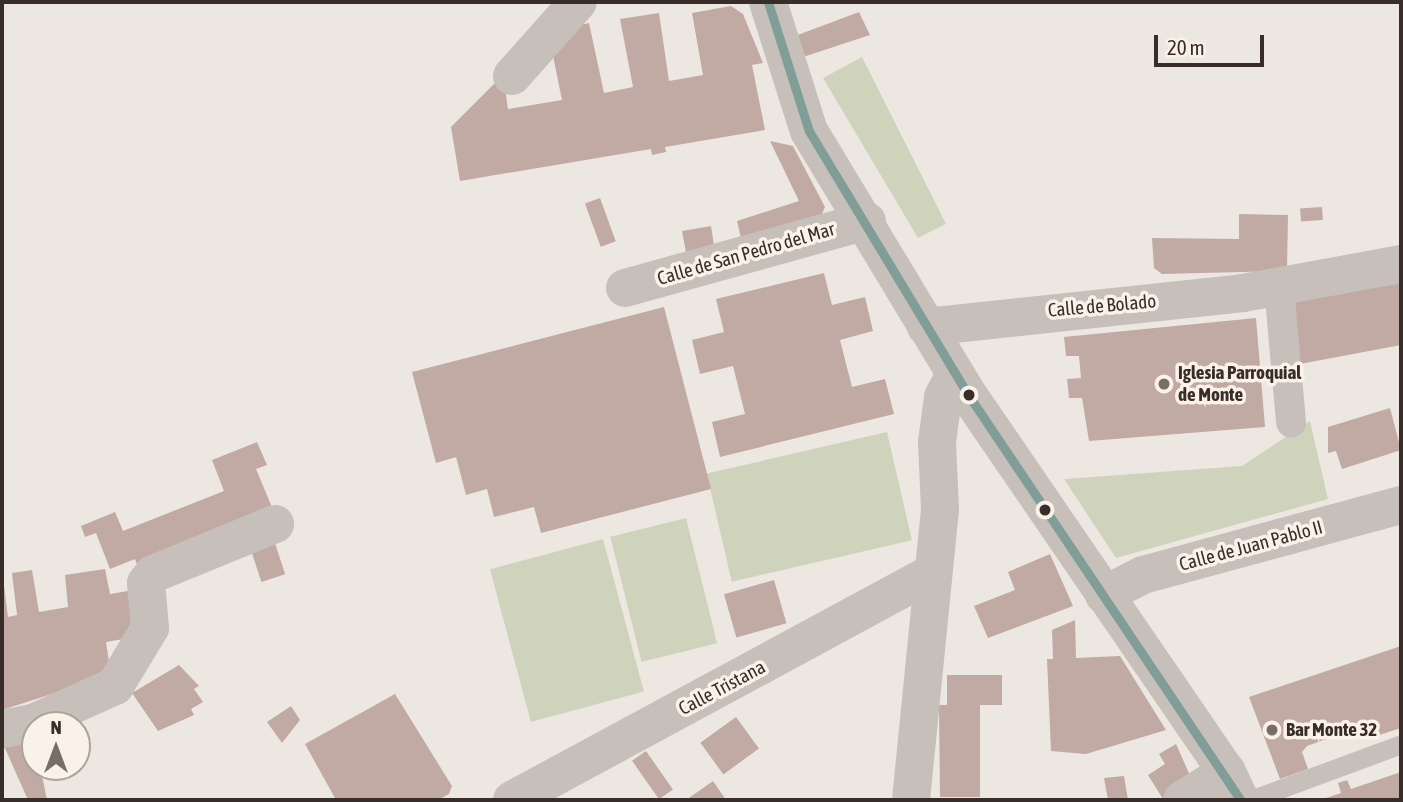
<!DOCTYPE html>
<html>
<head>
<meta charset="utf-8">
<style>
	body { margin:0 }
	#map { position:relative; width:1403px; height:802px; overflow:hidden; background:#ede7e2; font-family:"Asap Condensed",sans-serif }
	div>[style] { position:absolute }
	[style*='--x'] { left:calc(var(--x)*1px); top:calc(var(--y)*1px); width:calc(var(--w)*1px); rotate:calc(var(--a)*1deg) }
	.green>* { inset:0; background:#cfd3bc; transform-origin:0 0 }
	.building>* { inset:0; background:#c1aaa3; transform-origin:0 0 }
	.service>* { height:19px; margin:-9.5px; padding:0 9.5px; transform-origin:9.5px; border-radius:9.5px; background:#c7bfba }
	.pedestrian>* { height:30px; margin:-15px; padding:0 15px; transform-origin:15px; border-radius:15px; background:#c7bfba }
	.minor>* { height:38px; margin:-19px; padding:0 19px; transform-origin:19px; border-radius:19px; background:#c7bfba }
	.bus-1>* { height:9px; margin:-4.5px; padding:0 4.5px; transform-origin:4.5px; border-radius:4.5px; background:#809d97 }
	.dots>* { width:19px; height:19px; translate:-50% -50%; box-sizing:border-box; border:4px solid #faf1e9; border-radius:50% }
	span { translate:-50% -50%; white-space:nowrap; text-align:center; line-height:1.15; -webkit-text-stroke:7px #faf1e9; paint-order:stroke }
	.street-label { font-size:19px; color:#382d29 }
	.poi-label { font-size:19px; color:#382d29; font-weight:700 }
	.left { translate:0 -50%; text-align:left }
	.frame { position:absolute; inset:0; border:4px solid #382d29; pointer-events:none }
	.north { position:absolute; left:21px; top:711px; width:70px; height:70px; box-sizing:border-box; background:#faf1e9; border:2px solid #aca39c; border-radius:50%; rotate:0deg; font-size:19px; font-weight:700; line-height:28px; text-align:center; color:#382d29 }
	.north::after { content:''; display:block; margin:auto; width:24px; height:32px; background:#776e6a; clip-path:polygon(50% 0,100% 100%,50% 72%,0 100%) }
	.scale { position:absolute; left:1154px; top:35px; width:110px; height:32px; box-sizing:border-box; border:4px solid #382d29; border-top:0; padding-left:9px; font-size:21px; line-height:24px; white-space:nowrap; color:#382d29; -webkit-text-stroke:5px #faf1e9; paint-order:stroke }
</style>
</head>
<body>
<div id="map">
	<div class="green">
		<div style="clip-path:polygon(862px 57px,946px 224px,918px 238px,823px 78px)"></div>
		<div style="clip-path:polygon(1310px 421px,1328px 499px,1116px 558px,1064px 479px,1242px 466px)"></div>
		<div style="left:887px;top:432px;width:111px;height:185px;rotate:77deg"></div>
		<div style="left:686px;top:518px;width:129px;height:78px;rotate:76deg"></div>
		<div style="left:603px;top:539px;width:158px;height:117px;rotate:75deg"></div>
	</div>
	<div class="building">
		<div style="clip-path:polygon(731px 6px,743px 14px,763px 63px,752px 65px,765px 130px,665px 147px,666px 152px,652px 155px,651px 149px,460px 181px,451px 127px,503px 75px,508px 109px,562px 100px,551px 46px,566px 28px,589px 23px,604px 93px,633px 87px,620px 19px,659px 13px,669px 81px,703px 75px,692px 13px)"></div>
		<div style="clip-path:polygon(859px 12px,870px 35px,803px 57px,795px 36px)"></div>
		<div style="clip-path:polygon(770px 141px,793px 146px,825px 207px,821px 216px,742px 242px,737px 221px,799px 201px)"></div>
		<div style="left:600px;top:198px;width:46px;height:16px;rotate:70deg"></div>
		<div style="left:1322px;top:207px;width:13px;height:22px;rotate:86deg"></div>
		<div style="clip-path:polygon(1239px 214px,1288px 215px,1287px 271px,1162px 274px,1154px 268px,1152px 238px,1239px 239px)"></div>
		<div style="clip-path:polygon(711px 226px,715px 252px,686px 252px,682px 231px)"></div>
		<div style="clip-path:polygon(824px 273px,832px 305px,865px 297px,873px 331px,840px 340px,852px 387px,885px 379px,894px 414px,720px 457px,712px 422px,745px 414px,733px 366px,700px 374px,692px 340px,724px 332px,716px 299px)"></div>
		<div style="clip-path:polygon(1401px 280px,1401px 345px,1300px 364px,1292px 301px)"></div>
		<div style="clip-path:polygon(664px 307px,711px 489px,541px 533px,534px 507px,494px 517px,487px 489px,466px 495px,456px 457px,436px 463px,412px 372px)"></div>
		<div style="clip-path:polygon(1256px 318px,1265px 427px,1089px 441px,1082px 398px,1069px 398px,1067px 379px,1081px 378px,1079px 356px,1066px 356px,1064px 337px)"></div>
		<div style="clip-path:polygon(1390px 408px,1401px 450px,1342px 469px,1336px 451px,1328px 453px,1328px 427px)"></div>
		<div style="clip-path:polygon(257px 442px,267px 465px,256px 469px,274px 512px,138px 567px,135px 559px,110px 569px,96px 533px,85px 537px,81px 526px,115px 512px,123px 531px,224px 491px,212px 460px)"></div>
		<div style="left:274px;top:540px;width:36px;height:25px;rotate:72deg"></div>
		<div style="clip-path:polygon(1050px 554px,1073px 606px,988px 638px,974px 606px,1015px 590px,1008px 572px)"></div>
		<div style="clip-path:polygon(2px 569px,8px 617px,17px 615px,12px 573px,32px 570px,39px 612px,68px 607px,65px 575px,105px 569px,110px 594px,134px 590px,141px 636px,106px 642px,111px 675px,2px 710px)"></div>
		<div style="left:774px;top:580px;width:45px;height:52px;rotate:74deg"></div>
		<div style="clip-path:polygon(1075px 620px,1076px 658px,1120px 656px,1166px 730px,1086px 754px,1051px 751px,1047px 659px,1053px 659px,1052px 630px)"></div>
		<div style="clip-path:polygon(1401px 646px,1401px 728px,1367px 739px,1362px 726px,1307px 746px,1302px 752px,1308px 769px,1280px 779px,1249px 697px)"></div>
		<div style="clip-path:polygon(179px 665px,199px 686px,194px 689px,203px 702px,191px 709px,194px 715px,158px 731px,132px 693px)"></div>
		<div style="clip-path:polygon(947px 675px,1002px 675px,1002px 705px,980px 705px,980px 797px,940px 797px,939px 705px,947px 705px)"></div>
		<div style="clip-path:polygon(395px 694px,452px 786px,449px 794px,438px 800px,336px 800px,305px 744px)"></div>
		<div style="clip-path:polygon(291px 706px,300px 720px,282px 743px,267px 722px)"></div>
		<div style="left:736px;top:717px;width:39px;height:44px;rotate:54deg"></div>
		<div style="clip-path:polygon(26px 741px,43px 780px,47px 800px,28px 800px,4px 746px)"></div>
		<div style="clip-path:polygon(1176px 744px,1192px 780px,1163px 799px,1148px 775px,1165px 764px,1159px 754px)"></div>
		<div style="left:646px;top:751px;width:47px;height:17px;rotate:55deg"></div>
		<div style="clip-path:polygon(1401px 772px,1401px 800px,1320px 800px,1341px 793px,1338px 783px,1347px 780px,1351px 789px)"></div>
		<div style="clip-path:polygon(1124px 776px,1128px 800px,1108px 800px,1104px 778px)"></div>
		<div style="clip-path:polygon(713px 781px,726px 800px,686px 800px)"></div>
	</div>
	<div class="service">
		<div style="--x:1250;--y:800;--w:161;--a:-20.3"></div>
	</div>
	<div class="pedestrian">
		<div style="--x:1279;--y:287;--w:136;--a:84.9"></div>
	</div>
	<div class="minor">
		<div style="--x:768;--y:2;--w:135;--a:72.4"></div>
		<div style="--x:809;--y:131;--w:302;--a:58.9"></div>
		<div style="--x:965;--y:390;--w:463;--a:55.6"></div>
		<div style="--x:1227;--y:772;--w:31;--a:65"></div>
		<div style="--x:512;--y:76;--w:99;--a:-48.3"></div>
		<div style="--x:625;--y:288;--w:251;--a:-15.5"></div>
		<div style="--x:926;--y:327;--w:319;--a:-6.1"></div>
		<div style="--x:1243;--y:293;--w:161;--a:-10.4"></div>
		<div style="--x:1104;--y:595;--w:44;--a:-27.1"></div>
		<div style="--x:1143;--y:575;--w:267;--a:-15.2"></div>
		<div style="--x:2;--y:729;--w:32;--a:-11"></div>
		<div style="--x:33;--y:723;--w:90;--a:-24.3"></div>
		<div style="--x:115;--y:686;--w:68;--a:-58.9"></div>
		<div style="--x:150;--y:628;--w:45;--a:-95.1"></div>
		<div style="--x:146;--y:583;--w:11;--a:-52"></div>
		<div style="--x:153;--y:574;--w:132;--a:-22.3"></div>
		<div style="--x:512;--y:800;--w:477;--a:-28.4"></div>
		<div style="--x:911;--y:800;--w:291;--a:-84.3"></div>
		<div style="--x:940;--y:510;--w:68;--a:-92.5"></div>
		<div style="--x:937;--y:442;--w:45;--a:-82.4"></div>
		<div style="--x:943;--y:397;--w:26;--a:-62"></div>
		<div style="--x:1182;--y:800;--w:53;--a:-31.9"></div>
	</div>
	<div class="bus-1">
		<div style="--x:768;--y:2;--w:135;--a:72.4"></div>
		<div style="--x:809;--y:131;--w:302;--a:58.9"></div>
		<div style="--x:965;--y:390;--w:494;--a:56.1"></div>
	</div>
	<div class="dots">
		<div style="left:1164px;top:384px;background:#776e6a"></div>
		<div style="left:969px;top:395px;background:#382d29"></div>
		<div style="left:1045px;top:510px;background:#382d29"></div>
		<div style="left:1272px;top:730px;background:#776e6a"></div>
	</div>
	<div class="street-label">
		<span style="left:746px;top:254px;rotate:-16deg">Calle de San Pedro del Mar</span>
		<span style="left:1102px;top:306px;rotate:-5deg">Calle de Bolado</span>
		<span style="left:1251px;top:546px;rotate:-15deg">Calle de Juan Pablo II</span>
		<span style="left:722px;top:688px;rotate:-28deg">Calle Tristana</span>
	</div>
	<div class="poi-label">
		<span class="left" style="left:1178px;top:384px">Iglesia Parroquial<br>de Monte</span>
		<span class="left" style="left:1286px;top:730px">Bar Monte 32</span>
	</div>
	<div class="frame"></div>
	<div class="north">N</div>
	<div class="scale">20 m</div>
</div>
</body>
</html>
